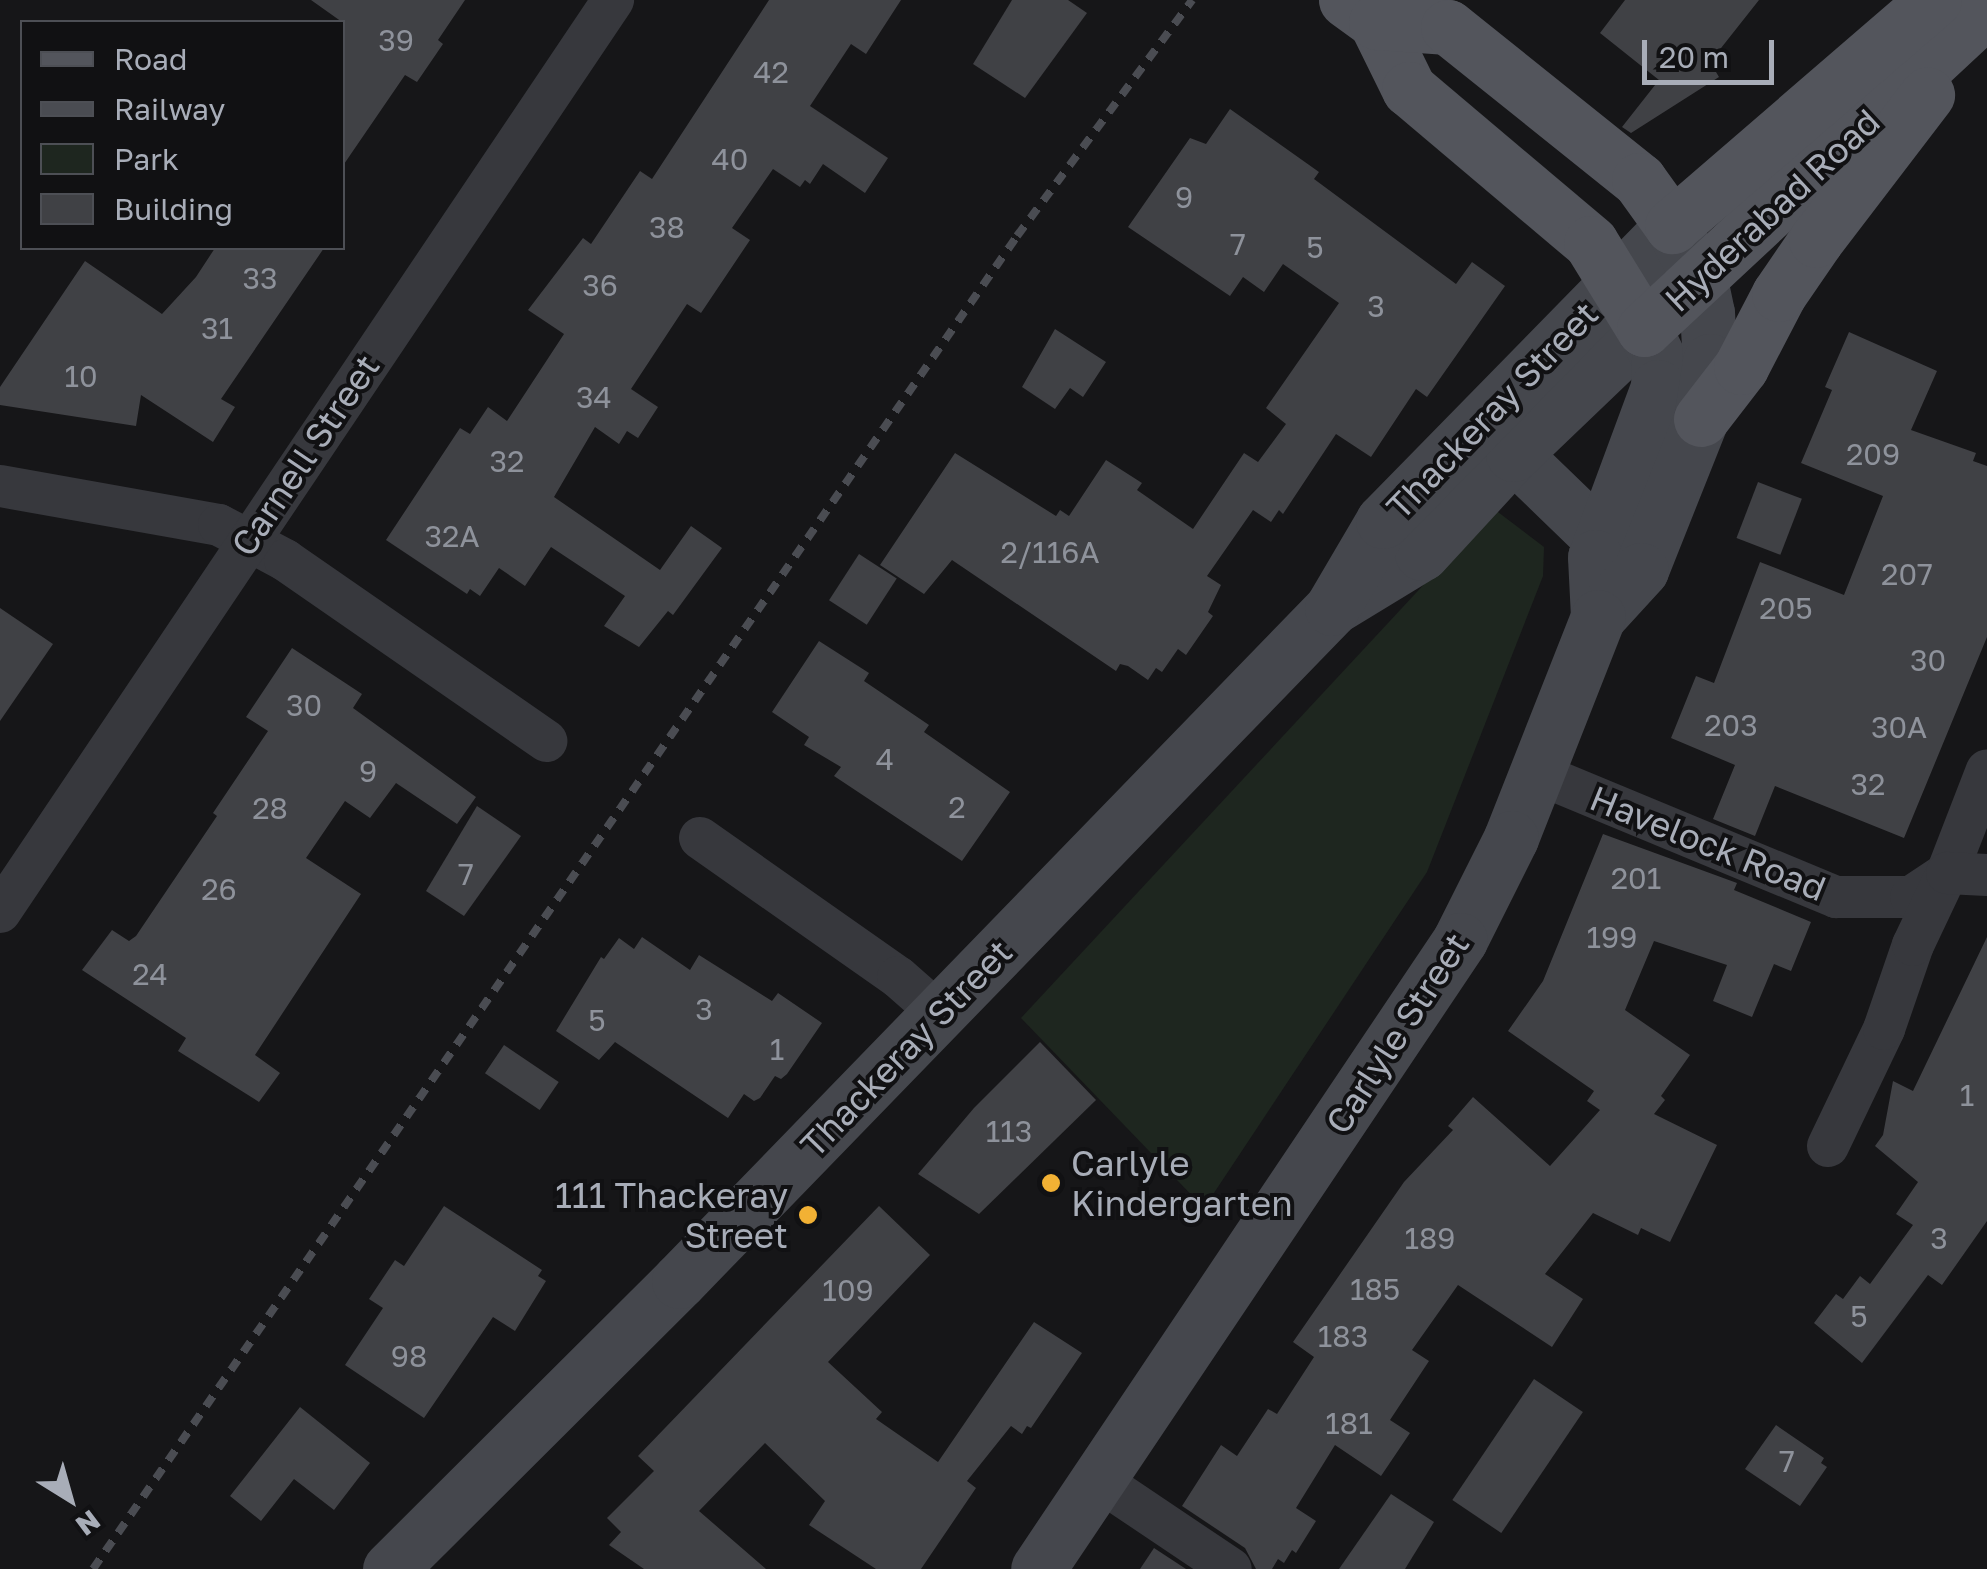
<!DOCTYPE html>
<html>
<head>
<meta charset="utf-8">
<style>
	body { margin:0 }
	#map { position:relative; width:1987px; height:1569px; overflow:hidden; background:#161618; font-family:"Golos Text",sans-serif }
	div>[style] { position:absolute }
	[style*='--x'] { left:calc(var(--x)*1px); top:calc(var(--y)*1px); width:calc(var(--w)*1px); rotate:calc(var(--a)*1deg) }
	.green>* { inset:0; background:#1e261f }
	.building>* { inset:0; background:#404145; transform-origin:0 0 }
	.street>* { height:42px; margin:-21px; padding:0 21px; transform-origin:21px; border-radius:21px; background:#37383d }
	.secondary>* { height:55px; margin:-27.5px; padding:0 27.5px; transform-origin:27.5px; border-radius:27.5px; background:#45474d }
	.primary>* { height:55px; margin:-27.5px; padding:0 27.5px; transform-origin:27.5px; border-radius:27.5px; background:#53555c }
	.rail>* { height:8px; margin-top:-4px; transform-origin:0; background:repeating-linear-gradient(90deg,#4a4c52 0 12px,transparent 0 22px) }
	.dots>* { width:28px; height:28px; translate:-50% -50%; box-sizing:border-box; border:5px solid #111113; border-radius:50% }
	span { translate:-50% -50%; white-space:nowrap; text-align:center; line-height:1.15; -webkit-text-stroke:8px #111113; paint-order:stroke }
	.number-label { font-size:30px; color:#8e929b }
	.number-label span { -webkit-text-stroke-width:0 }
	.street-label { font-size:35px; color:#a8adb8 }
	.poi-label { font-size:35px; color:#a8adb8 }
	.left { translate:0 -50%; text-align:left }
	.right { translate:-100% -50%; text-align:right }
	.legend { position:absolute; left:20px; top:20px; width:325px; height:230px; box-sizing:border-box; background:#111113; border:2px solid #4d4f55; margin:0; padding:12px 18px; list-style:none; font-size:30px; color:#a8adb8 }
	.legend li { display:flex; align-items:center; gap:20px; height:50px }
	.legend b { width:50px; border:2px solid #4d4f55 }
	.north { position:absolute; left:20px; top:1449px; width:100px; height:100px; -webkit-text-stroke:8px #111113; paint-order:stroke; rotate:143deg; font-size:28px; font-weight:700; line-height:40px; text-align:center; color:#a8adb8 }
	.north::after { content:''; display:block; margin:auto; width:35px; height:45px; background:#a8adb8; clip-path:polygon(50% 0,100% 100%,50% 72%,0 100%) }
	.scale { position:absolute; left:1642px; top:40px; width:132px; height:45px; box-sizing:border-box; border:5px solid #a8adb8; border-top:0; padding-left:12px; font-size:30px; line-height:35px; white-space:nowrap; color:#a8adb8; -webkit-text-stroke:8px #111113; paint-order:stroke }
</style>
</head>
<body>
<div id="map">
	<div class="green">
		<div style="clip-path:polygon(1494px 509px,1544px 547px,1543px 576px,1427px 872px,1204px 1208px,1021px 1018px)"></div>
	</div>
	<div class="building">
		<div style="clip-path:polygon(311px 0,465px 0,438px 40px,443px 44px,417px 82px,405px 75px,342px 167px,342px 22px)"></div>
		<div style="clip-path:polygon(769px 0,901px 0,866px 54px,851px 44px,810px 106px,888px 158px,865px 193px,823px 164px,810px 184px,805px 180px,800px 187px,773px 169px,732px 228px,750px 240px,701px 313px,687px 304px,631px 389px,658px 407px,638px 438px,627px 431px,619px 444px,595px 427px,554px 497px,660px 570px,691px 526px,722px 548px,673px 615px,668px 611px,639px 647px,604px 626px,625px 596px,551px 547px,525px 586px,499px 568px,480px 596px,470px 589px,467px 594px,386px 540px,460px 428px,470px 434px,488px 407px,507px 421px,564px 334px,528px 310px,583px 238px,591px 244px,640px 171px,652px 179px)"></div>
		<div style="clip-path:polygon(1012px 0,1068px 0,1087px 13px,1025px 98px,973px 64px)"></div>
		<div style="clip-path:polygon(1625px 0,1759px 0,1710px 62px,1719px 77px,1631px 133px,1622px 127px,1659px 80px,1600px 33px)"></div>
		<div style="clip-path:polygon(1230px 109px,1319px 172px,1314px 179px,1456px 284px,1472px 262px,1505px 286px,1427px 397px,1416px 389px,1371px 457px,1336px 434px,1283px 514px,1279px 510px,1271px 522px,1253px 510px,1207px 576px,1221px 585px,1208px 612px,1213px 616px,1186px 655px,1178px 649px,1162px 672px,1156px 668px,1148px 680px,1128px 666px,1120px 664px,1116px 671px,952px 560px,924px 594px,880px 565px,955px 453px,1056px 516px,1060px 510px,1069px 516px,1106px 460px,1142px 483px,1137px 490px,1193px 529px,1244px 453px,1258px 462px,1286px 424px,1266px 408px,1339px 303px,1283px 264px,1264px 292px,1243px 277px,1230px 296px,1128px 227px,1190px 138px,1206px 144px)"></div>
		<div style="clip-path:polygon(215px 248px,324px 248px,221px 399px,235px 407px,213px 442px,141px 395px,136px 426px,0 405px,0 387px,85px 261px,162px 314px,196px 277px)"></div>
		<div style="clip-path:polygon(1055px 329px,1106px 362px,1083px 397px,1070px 388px,1055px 409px,1022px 387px)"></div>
		<div style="clip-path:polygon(1849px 332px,1937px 371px,1911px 430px,1976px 453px,1973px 461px,1987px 466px,1987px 637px,1904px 838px,1775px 786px,1755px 836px,1713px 819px,1735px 765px,1671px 738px,1696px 676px,1714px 683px,1760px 562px,1844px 595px,1883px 496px,1801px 463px,1832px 390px,1825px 387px)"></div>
		<div style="left:1758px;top:482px;width:47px;height:60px;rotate:21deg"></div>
		<div style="left:859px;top:554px;width:45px;height:55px;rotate:33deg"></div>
		<div style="clip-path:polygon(0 608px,53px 644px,0 721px)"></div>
		<div style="clip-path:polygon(819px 641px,869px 673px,864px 681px,929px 725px,924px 732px,1010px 792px,962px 861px,834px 776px,841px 767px,804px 745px,809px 737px,772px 712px)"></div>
		<div style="clip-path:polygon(292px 648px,362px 694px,353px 708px,476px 797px,457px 824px,396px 783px,370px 818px,345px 801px,306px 858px,361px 894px,255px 1055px,280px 1073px,259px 1102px,178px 1051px,186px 1038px,82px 970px,112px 930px,129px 941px,136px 936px,217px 816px,213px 813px,268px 731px,246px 717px)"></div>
		<div style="clip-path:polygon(477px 806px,521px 836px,464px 916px,426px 891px)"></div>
		<div style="clip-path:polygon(1603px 834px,1737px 883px,1734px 890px,1811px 922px,1791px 971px,1774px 964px,1752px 1017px,1713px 1001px,1727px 965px,1654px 941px,1625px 1010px,1690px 1055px,1661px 1096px,1665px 1100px,1654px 1114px,1717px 1145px,1670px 1242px,1641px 1228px,1638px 1235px,1593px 1213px,1545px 1274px,1583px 1299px,1552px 1347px,1458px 1285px,1412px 1350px,1429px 1361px,1390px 1420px,1410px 1433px,1381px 1476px,1335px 1445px,1296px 1508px,1316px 1521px,1296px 1553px,1292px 1550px,1284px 1563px,1278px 1559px,1272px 1569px,1256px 1569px,1245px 1548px,1182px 1506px,1221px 1445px,1237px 1456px,1268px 1409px,1277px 1414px,1314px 1357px,1293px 1342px,1404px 1182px,1453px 1130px,1448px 1126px,1473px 1097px,1550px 1166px,1600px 1110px,1587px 1101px,1594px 1091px,1508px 1031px,1543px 981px)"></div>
		<div style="clip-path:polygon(642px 937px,690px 970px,699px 955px,772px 1001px,778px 993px,822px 1023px,787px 1074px,781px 1079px,775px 1076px,760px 1098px,754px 1101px,744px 1094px,728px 1118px,615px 1042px,599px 1060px,556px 1031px,601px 957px,604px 959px,619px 938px,634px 949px)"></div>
		<div style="clip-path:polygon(1987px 937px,1987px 1221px,1942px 1285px,1928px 1275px,1862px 1363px,1814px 1323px,1836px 1294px,1843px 1299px,1860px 1276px,1870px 1284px,1913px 1225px,1896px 1214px,1918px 1182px,1875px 1146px,1883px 1135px,1893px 1081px,1913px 1091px)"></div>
		<div style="clip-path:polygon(1040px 1042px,1096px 1100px,979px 1214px,918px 1174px,974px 1108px)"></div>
		<div style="left:504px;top:1045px;width:66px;height:34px;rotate:34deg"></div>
		<div style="clip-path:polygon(444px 1206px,542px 1270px,538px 1276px,546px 1281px,515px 1331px,493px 1317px,424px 1418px,345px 1365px,383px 1308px,369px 1299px,395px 1260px,404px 1266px)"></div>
		<div style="clip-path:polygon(879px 1206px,930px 1255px,828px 1362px,882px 1412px,876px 1419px,938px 1462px,1034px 1322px,1082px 1353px,1031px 1428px,1027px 1426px,1022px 1434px,1011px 1426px,967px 1481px,976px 1488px,921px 1569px,876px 1569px,809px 1525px,825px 1501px,765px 1443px,699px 1511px,766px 1569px,644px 1569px,609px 1545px,621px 1532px,607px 1518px,654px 1471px,638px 1456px)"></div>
		<div style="left:1534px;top:1379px;width:59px;height:146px;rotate:34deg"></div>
		<div style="clip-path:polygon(300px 1407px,370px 1463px,334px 1510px,294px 1479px,261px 1521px,230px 1496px)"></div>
		<div style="clip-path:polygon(1776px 1425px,1824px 1458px,1821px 1463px,1827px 1467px,1800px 1506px,1745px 1469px)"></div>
		<div style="clip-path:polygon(1391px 1494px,1434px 1522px,1405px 1569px,1339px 1569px)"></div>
		<div style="clip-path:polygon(1154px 1548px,1186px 1569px,1140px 1569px)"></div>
	</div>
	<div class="street">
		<div style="--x:0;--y:486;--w:222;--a:10.1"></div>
		<div style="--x:219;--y:525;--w:75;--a:27.9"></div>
		<div style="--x:285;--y:560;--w:318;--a:34.7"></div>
		<div style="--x:1534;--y:772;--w:327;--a:22.5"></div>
		<div style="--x:1836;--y:897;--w:75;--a:0"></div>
		<div style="--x:1911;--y:897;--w:43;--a:-33.7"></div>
		<div style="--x:1947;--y:873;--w:110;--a:-68.8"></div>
		<div style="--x:700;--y:838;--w:242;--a:35.1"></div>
		<div style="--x:898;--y:977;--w:56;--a:41.4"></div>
		<div style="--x:0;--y:912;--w:1099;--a:-56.09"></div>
		<div style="--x:1828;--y:1146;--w:130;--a:-64.4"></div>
		<div style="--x:1884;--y:1029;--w:89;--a:-71"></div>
		<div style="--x:1913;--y:945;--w:80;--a:-64.7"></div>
		<div style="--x:1947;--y:873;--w:40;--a:2.9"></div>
		<div style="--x:1097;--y:1479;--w:161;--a:33.9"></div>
	</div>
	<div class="secondary">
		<div style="--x:1513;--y:454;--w:124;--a:44"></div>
		<div style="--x:1338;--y:604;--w:98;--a:-31.3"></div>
		<div style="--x:1422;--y:553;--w:134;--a:-47.4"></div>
		<div style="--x:1513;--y:454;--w:181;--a:-43.7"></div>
		<div style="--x:1644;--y:329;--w:34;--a:64"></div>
		<div style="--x:1659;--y:360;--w:27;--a:92"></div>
		<div style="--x:1658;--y:387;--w:181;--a:110.3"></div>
		<div style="--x:1595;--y:557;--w:60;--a:87.1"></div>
		<div style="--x:390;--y:1569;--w:408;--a:-44.9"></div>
		<div style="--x:679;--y:1281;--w:938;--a:-45.86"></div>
		<div style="--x:1332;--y:608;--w:101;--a:-59.6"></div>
		<div style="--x:1383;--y:521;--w:413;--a:-45.6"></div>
		<div style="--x:1672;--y:226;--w:61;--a:62.6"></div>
		<div style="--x:1700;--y:280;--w:34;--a:78"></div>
		<div style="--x:1707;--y:313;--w:48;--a:86.4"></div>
		<div style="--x:1710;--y:361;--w:59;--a:98.8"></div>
		<div style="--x:1701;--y:419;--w:162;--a:111.7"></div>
		<div style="--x:1641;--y:570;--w:64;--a:132.5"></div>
		<div style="--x:1598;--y:617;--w:238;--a:111.5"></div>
		<div style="--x:1511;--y:838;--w:114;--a:116.6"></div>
		<div style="--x:1460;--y:940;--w:757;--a:123.86"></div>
	</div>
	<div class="primary">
		<div style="--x:1346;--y:0;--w:37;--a:36"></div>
		<div style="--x:1376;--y:22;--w:75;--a:63.8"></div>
		<div style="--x:1409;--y:89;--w:238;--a:40.2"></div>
		<div style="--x:1591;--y:243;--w:101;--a:58.4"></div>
		<div style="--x:1644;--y:329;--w:469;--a:-43"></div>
		<div style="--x:1376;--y:22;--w:72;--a:4"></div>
		<div style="--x:1448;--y:27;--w:245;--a:38.7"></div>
		<div style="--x:1639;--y:180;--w:57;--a:54.3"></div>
		<div style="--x:1672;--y:226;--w:346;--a:-40.8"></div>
		<div style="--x:1701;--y:419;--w:66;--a:-52.4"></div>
		<div style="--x:1741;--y:367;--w:82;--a:-62.5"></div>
		<div style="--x:1779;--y:294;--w:65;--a:-55.6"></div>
		<div style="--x:1816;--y:240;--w:183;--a:-52.6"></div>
	</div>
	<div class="rail">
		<div style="--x:93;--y:1569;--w:1622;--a:-55.27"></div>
		<div style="--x:1017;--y:236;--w:294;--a:-53.4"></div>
	</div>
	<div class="dots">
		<div style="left:1051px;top:1183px;background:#f2b134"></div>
		<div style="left:808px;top:1215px;background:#f2b134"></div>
	</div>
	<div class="number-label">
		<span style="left:396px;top:40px">39</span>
		<span style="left:771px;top:72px">42</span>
		<span style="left:730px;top:159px">40</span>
		<span style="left:1184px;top:197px">9</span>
		<span style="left:667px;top:227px">38</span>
		<span style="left:1238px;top:244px">7</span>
		<span style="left:1315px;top:247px">5</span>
		<span style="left:260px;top:278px">33</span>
		<span style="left:600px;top:285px">36</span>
		<span style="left:1376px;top:306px">3</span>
		<span style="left:217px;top:328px">31</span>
		<span style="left:81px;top:376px">10</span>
		<span style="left:594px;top:397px">34</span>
		<span style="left:1873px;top:454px">209</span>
		<span style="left:507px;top:461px">32</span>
		<span style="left:452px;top:536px">32A</span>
		<span style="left:1050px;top:552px">2/116A</span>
		<span style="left:1907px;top:574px">207</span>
		<span style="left:1786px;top:608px">205</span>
		<span style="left:1928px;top:660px">30</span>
		<span style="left:304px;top:705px">30</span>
		<span style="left:1731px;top:725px">203</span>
		<span style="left:1899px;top:727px">30A</span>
		<span style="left:885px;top:759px">4</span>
		<span style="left:368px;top:771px">9</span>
		<span style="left:1868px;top:784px">32</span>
		<span style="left:957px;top:807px">2</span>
		<span style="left:270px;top:808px">28</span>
		<span style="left:466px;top:874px">7</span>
		<span style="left:1636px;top:878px">201</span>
		<span style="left:219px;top:889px">26</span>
		<span style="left:1612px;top:937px">199</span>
		<span style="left:150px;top:974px">24</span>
		<span style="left:704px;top:1009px">3</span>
		<span style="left:597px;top:1020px">5</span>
		<span style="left:777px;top:1049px">1</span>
		<span style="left:1967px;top:1095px">1</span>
		<span style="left:1009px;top:1131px">113</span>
		<span style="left:1430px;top:1238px">189</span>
		<span style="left:1939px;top:1238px">3</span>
		<span style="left:1375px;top:1289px">185</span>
		<span style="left:848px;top:1290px">109</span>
		<span style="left:1859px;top:1316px">5</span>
		<span style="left:1343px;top:1336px">183</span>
		<span style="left:409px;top:1356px">98</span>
		<span style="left:1349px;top:1423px">181</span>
		<span style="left:1787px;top:1461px">7</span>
	</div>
	<div class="street-label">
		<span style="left:1772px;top:210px;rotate:-43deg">Hyderabad Road</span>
		<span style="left:1492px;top:410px;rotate:-46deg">Thackeray Street</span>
		<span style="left:305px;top:455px;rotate:-56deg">Carnell Street</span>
		<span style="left:1708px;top:843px;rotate:22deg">Havelock Road</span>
		<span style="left:1397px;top:1033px;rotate:-57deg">Carlyle Street</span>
		<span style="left:906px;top:1048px;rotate:-46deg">Thackeray Street</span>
	</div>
	<div class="poi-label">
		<span class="left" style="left:1071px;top:1183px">Carlyle<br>Kindergarten</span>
		<span class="right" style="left:788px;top:1215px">111 Thackeray<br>Street</span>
	</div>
	<ul class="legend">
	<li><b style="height:12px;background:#53555c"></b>Road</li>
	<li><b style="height:12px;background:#4a4c52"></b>Railway</li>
	<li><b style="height:28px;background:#1e261f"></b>Park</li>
	<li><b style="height:28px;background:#404145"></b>Building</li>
	</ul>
	<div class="north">N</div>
	<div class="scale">20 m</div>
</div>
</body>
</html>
